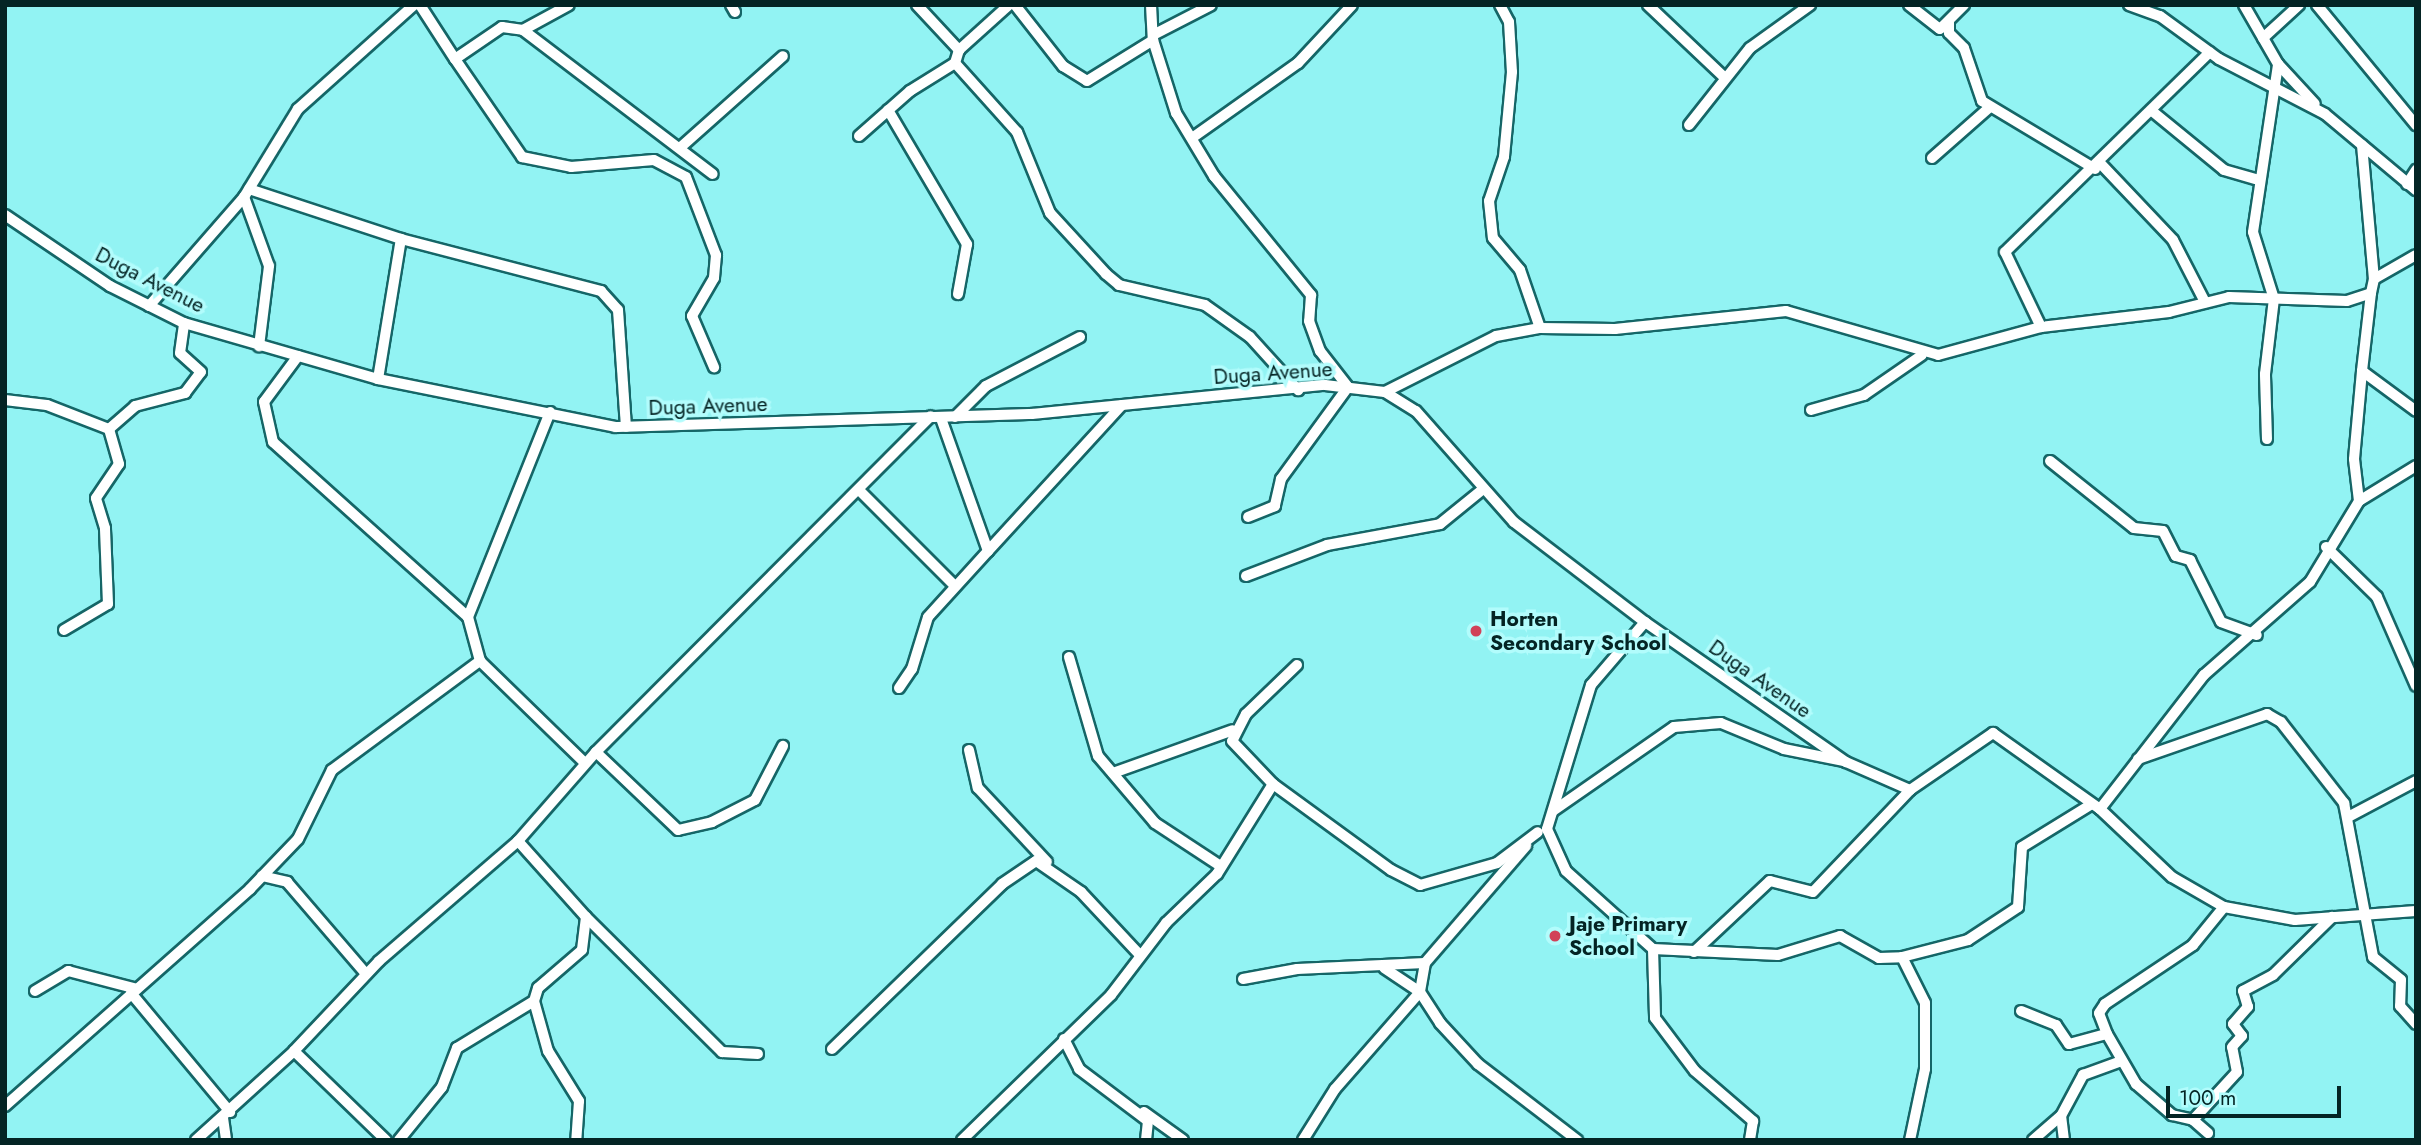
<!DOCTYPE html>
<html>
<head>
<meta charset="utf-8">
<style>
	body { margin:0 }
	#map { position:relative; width:2421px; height:1145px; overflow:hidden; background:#92f3f3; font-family:Jost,sans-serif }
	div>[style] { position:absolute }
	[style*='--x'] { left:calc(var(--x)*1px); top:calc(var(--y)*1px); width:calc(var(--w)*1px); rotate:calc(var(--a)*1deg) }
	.roads { filter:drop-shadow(2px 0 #156667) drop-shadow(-2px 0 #156667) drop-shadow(0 2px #156667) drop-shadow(0 -2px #156667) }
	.minor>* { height:10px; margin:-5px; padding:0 5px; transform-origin:5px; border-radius:5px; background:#fff }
	.dots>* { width:19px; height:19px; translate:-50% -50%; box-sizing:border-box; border:4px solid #b2fcfc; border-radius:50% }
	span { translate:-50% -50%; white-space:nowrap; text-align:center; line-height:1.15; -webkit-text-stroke:7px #b2fcfc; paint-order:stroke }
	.street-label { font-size:21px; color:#042424 }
	.poi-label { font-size:21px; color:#042424; font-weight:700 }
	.left { translate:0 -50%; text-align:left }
	.frame { position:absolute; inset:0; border:7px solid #042424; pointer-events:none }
	.scale { position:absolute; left:2166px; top:1086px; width:175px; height:32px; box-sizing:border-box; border:4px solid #042424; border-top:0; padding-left:9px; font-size:21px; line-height:24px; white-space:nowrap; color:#042424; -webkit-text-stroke:5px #b2fcfc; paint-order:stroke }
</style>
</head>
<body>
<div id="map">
	<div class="roads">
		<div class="minor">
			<div style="--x:420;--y:5;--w:64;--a:57.1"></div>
			<div style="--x:455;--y:59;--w:57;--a:-34.2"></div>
			<div style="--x:502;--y:27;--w:21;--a:8"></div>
			<div style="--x:523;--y:30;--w:52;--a:-28.5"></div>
			<div style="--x:731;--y:5;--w:8;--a:60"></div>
			<div style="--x:917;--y:5;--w:62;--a:47"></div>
			<div style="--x:1015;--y:5;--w:78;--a:51.8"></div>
			<div style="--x:1063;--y:66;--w:28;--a:32"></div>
			<div style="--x:1087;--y:81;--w:78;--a:-31.8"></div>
			<div style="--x:1151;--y:5;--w:35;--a:87"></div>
			<div style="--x:1153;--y:40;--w:77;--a:72.5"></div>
			<div style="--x:1176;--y:113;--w:74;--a:58.9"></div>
			<div style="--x:1214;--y:176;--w:154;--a:50.8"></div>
			<div style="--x:1311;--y:295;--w:26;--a:94"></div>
			<div style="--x:1309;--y:321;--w:32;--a:70"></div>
			<div style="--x:1320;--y:351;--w:46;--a:52.1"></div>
			<div style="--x:1348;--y:387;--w:114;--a:126.1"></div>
			<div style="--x:1281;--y:479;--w:28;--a:103"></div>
			<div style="--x:1275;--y:506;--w:29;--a:158"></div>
			<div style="--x:1500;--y:5;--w:19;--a:62"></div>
			<div style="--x:1509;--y:22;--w:50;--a:86.6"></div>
			<div style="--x:1512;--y:72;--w:85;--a:95.4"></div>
			<div style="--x:1504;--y:157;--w:46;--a:108.8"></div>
			<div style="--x:1489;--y:201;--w:37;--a:84"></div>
			<div style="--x:1493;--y:238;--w:42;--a:49.8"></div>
			<div style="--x:1520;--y:270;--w:61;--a:71"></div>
			<div style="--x:1648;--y:5;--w:106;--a:43.5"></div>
			<div style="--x:1909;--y:5;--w:39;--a:38"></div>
			<div style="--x:1940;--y:29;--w:34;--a:-45"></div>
			<div style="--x:2129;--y:5;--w:33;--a:20"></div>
			<div style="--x:2160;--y:16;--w:73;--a:36.1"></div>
			<div style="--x:2219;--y:59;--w:119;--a:27.4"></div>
			<div style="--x:2325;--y:114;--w:119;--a:39.9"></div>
			<div style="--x:2244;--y:5;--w:68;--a:60"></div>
			<div style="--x:2278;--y:64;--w:54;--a:47.2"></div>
			<div style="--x:2317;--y:5;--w:156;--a:50.5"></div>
			<div style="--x:1949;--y:22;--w:11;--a:90"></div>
			<div style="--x:1949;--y:33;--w:21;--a:45"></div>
			<div style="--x:1964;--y:48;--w:56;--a:71.2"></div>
			<div style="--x:1982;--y:101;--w:132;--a:31"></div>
			<div style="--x:523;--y:30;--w:238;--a:37.2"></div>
			<div style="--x:1153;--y:35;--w:65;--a:-27.3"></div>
			<div style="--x:2263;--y:38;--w:49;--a:-42.5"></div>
			<div style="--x:455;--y:59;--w:119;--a:55.6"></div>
			<div style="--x:522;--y:157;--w:50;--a:11.5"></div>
			<div style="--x:571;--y:167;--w:83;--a:-4.8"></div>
			<div style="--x:654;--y:160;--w:36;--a:28"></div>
			<div style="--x:686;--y:177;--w:84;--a:69"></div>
			<div style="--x:716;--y:255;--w:23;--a:95"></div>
			<div style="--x:714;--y:278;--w:44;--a:120.1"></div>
			<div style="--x:692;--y:316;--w:56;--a:66.7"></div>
			<div style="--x:955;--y:63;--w:93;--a:48.1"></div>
			<div style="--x:1017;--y:132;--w:87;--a:67.8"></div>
			<div style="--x:1050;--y:213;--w:83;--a:47.4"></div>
			<div style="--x:1106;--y:274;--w:17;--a:40"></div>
			<div style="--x:1119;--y:285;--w:88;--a:13.1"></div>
			<div style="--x:1205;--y:305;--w:55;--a:35.4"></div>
			<div style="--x:1250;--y:337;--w:72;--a:47.8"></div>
			<div style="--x:888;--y:110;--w:156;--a:59.5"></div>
			<div style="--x:967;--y:244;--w:51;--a:100.2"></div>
			<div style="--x:2152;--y:111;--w:93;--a:39.3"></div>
			<div style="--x:2224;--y:170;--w:33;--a:16"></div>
			<div style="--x:1689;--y:125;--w:98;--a:-51.6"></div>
			<div style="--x:1750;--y:48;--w:74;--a:-35.6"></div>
			<div style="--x:859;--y:136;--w:68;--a:-41.4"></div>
			<div style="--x:910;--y:91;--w:53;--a:-31.9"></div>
			<div style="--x:955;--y:63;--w:14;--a:-73"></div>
			<div style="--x:959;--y:50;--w:67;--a:-42"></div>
			<div style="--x:1192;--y:138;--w:130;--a:-35.3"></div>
			<div style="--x:1298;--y:63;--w:79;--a:-47"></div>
			<div style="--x:2362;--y:145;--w:135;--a:84.9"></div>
			<div style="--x:682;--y:146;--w:135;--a:-41.7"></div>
			<div style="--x:1932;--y:158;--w:76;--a:-41.3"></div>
			<div style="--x:2100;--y:163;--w:106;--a:46.5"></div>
			<div style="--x:2173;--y:240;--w:70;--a:62.7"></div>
			<div style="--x:2407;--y:184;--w:17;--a:-57"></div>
			<div style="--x:249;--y:189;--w:160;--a:18.2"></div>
			<div style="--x:401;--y:239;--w:207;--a:14.6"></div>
			<div style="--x:601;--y:291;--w:25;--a:48"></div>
			<div style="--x:618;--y:310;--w:117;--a:86.1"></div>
			<div style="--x:244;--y:197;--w:73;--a:70.1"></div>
			<div style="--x:269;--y:266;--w:81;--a:97.1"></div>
			<div style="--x:5;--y:215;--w:127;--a:34.1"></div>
			<div style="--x:110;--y:286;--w:83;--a:26.6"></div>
			<div style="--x:184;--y:323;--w:202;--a:16.1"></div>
			<div style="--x:378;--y:379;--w:242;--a:11.4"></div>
			<div style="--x:615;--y:427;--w:417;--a:-1.8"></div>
			<div style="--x:1032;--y:414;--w:294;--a:-5.7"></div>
			<div style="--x:1325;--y:385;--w:60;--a:6.7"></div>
			<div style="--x:1385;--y:392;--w:36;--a:32"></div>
			<div style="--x:1416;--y:411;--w:148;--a:48.6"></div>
			<div style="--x:1514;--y:522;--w:165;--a:37.4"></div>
			<div style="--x:1645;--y:622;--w:245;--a:34.9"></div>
			<div style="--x:1846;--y:762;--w:70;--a:23.6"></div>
			<div style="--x:1910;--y:790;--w:101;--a:-34.5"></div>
			<div style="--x:1993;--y:733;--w:131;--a:35.4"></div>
			<div style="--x:2100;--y:809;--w:170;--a:-52.2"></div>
			<div style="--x:2204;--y:675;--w:141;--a:-41.3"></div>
			<div style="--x:2310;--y:582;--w:95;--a:-58.8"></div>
			<div style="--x:2359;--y:501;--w:67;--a:-31.6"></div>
			<div style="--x:2371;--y:293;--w:79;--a:96.6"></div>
			<div style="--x:2362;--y:371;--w:67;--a:36.5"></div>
			<div style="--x:149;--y:306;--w:145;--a:-48.9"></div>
			<div style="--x:244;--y:197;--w:103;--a:-58.5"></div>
			<div style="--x:298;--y:109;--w:156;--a:-41.9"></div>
			<div style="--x:2041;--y:327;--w:83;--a:-115.6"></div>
			<div style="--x:2005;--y:252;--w:286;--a:-44.3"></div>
			<div style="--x:298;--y:356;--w:57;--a:126.5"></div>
			<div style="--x:264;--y:402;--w:41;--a:77.3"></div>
			<div style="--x:273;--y:442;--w:262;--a:41.9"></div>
			<div style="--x:378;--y:379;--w:142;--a:-80.7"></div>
			<div style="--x:1385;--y:392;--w:124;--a:-26.8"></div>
			<div style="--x:1496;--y:336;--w:45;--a:-10.3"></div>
			<div style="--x:1540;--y:328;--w:75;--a:0.8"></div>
			<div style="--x:1615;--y:329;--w:172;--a:-6"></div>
			<div style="--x:1786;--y:311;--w:158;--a:16.1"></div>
			<div style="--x:1938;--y:355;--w:107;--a:-15.2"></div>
			<div style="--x:2041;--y:327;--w:129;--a:-6.7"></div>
			<div style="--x:2169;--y:312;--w:62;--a:-14"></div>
			<div style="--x:2229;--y:297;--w:118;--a:1.9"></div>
			<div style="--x:2347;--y:301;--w:25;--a:-18"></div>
			<div style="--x:2371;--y:293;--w:14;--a:-78"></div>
			<div style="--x:2374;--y:279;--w:48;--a:-29.7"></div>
			<div style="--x:5;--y:400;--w:42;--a:6.8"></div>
			<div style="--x:47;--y:405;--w:66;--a:21.2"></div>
			<div style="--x:1811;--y:410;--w:55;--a:-15.8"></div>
			<div style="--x:1864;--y:395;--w:70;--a:-34.6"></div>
			<div style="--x:550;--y:412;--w:221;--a:111.8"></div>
			<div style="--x:468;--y:617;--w:46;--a:74.7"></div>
			<div style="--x:480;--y:661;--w:146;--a:44.2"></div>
			<div style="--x:955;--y:417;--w:44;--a:-45"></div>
			<div style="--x:986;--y:386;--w:106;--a:-27.5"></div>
			<div style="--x:2267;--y:439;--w:65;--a:-91.8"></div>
			<div style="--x:2265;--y:374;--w:76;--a:-83.2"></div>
			<div style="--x:2274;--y:299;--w:70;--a:-107.4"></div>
			<div style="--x:2253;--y:232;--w:170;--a:-81.5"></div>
			<div style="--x:2050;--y:461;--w:107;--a:38.6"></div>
			<div style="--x:2134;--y:528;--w:29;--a:6"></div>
			<div style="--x:2163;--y:531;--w:28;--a:63"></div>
			<div style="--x:2176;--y:556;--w:15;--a:16"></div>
			<div style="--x:2190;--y:560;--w:69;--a:63.4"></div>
			<div style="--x:2221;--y:622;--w:38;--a:20"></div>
			<div style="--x:859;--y:490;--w:136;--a:45"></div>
			<div style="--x:2359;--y:501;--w:42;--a:-96.8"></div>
			<div style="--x:2354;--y:459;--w:88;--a:-84.8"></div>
			<div style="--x:2326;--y:547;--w:71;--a:44.4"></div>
			<div style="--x:2377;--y:597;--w:97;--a:66.3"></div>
			<div style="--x:988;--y:551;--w:198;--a:-47.5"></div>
			<div style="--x:1246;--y:576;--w:87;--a:-20.9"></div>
			<div style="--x:1327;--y:545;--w:115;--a:-10.5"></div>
			<div style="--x:1440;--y:524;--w:55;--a:-39.1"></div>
			<div style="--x:1645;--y:622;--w:83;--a:130.6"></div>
			<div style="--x:1591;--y:685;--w:151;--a:107"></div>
			<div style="--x:1547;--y:829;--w:46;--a:65.7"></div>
			<div style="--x:1566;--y:871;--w:117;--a:41.9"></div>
			<div style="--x:1653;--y:949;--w:125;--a:2.7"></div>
			<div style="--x:1778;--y:955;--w:65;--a:-17"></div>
			<div style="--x:1840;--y:936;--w:45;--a:29.4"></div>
			<div style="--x:1879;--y:958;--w:23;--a:-2"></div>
			<div style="--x:1902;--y:957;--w:68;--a:-14.4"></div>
			<div style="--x:1968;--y:940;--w:60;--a:-33.4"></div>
			<div style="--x:2018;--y:907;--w:60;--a:-86.2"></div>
			<div style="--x:2022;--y:847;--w:82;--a:-31.6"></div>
			<div style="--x:64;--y:630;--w:51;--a:-30.6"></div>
			<div style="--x:108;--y:604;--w:76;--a:-92.3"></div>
			<div style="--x:105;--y:528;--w:31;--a:-107"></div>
			<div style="--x:96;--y:498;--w:41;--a:-55.9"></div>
			<div style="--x:119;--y:464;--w:36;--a:-106"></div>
			<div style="--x:109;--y:429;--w:35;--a:-41"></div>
			<div style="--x:135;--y:406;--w:52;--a:-14.6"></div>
			<div style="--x:185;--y:393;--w:26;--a:-53"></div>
			<div style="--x:201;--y:372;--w:28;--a:-138"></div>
			<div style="--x:180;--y:353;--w:30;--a:-82"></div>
			<div style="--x:1069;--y:657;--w:103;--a:73.7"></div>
			<div style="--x:1098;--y:756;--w:88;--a:49.6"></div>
			<div style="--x:1155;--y:823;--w:77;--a:33.3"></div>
			<div style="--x:1297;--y:665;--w:71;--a:136.1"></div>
			<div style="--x:1246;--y:714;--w:30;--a:117"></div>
			<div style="--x:1232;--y:741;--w:59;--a:46.4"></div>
			<div style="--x:1273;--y:784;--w:146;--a:36.1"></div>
			<div style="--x:1391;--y:870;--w:33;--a:27"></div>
			<div style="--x:1420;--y:885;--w:80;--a:-15.9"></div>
			<div style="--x:1497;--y:863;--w:51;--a:-37.1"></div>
			<div style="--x:899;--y:688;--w:23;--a:-56"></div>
			<div style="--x:912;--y:669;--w:54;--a:-72.9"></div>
			<div style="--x:928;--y:617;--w:89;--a:-47.7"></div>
			<div style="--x:988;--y:551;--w:141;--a:-109.5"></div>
			<div style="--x:969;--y:750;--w:39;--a:77"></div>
			<div style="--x:978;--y:788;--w:101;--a:47"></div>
			<div style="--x:596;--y:752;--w:113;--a:43.6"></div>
			<div style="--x:678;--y:830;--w:35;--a:-13"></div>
			<div style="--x:712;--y:822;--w:48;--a:-27.1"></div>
			<div style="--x:755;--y:800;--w:61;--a:-62.6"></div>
			<div style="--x:2138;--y:759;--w:137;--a:-19.2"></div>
			<div style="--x:2267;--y:714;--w:16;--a:30"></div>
			<div style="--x:2281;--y:722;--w:103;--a:52.1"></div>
			<div style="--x:2344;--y:803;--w:157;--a:79.3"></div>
			<div style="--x:2373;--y:957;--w:36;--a:39"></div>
			<div style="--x:2401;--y:980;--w:26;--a:92"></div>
			<div style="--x:2400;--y:1006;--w:24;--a:48"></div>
			<div style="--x:1113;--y:773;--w:127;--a:-19.7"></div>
			<div style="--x:2100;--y:809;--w:99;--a:43.4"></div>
			<div style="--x:2172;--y:877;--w:60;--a:30"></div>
			<div style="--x:2224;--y:907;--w:72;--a:10.4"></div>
			<div style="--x:2295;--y:920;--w:121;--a:-4.3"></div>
			<div style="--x:1553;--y:811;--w:147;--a:-34.8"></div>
			<div style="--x:1674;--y:727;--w:47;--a:-4.9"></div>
			<div style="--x:1721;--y:723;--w:68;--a:22.4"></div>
			<div style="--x:1784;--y:749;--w:60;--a:11.5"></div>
			<div style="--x:2350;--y:816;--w:75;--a:-27.9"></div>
			<div style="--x:518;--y:841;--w:102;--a:48.2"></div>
			<div style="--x:586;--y:917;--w:33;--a:97"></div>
			<div style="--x:582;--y:950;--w:58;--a:139.2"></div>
			<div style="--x:538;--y:988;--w:14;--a:107"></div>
			<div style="--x:534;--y:1001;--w:52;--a:74.4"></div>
			<div style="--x:548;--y:1051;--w:59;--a:58.2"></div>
			<div style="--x:579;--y:1101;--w:39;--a:94"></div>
			<div style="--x:262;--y:876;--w:26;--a:13"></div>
			<div style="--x:287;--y:882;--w:121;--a:49.3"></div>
			<div style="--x:586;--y:917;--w:192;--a:44.8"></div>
			<div style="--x:722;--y:1052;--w:36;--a:3"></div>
			<div style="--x:1653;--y:949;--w:69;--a:88.3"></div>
			<div style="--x:1655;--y:1018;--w:66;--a:53"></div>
			<div style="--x:1695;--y:1071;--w:77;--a:40.8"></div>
			<div style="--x:1753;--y:1121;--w:19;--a:99"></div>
			<div style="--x:1694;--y:952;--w:104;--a:-43.1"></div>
			<div style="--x:1770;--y:881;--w:44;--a:14.3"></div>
			<div style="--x:1813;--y:892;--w:141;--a:-46.4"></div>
			<div style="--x:1902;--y:957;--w:51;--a:63.4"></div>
			<div style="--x:1925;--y:1003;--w:66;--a:90"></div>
			<div style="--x:1925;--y:1069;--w:73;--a:101.9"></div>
			<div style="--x:1425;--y:963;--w:29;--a:100"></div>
			<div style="--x:1420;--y:992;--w:37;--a:57"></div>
			<div style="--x:1440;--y:1023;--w:56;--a:47.2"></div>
			<div style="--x:1478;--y:1064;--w:125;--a:37.5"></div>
			<div style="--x:1243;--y:979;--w:55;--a:-10.5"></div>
			<div style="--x:1297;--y:969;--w:128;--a:-2.7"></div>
			<div style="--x:1425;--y:963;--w:155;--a:-49.2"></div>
			<div style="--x:35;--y:991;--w:39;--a:-31"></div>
			<div style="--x:68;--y:971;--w:71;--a:14.6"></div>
			<div style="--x:131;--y:993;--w:155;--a:50.2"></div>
			<div style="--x:2021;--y:1011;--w:38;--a:22"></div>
			<div style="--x:2056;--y:1025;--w:23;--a:56"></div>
			<div style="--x:2069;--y:1044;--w:39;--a:-15"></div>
			<div style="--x:2107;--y:1034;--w:22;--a:-111"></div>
			<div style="--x:2099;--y:1013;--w:11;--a:-56"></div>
			<div style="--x:2105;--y:1004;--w:106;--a:-33.8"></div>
			<div style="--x:2193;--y:945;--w:49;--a:-50.8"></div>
			<div style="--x:2107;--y:1034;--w:58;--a:59.9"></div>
			<div style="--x:2136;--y:1084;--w:48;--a:40.7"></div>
			<div style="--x:2172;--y:1115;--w:22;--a:13"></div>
			<div style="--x:2193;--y:1120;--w:20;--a:41"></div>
			<div style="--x:1064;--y:1039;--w:34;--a:63"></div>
			<div style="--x:1079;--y:1069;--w:86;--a:37"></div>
			<div style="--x:1148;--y:1121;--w:19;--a:96"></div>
			<div style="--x:832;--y:1049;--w:237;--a:-44.1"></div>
			<div style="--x:1002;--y:884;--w:41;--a:-34.1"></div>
			<div style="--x:1036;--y:861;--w:55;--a:34.6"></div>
			<div style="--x:1081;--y:892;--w:85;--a:46.9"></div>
			<div style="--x:294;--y:1051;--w:128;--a:44.1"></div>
			<div style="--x:5;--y:1106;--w:327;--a:-41.5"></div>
			<div style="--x:250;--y:889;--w:69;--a:-46.2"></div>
			<div style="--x:298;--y:839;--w:77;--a:-63.8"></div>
			<div style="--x:332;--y:770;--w:184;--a:-36.4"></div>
			<div style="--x:1144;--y:1112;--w:48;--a:35.7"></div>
			<div style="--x:223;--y:1118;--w:22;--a:82"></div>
			<div style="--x:2193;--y:1120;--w:65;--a:-47.5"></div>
			<div style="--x:2237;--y:1072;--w:25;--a:-101"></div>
			<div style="--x:2232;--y:1047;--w:15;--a:-48"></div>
			<div style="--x:2242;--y:1036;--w:15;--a:-127"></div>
			<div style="--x:2233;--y:1024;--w:23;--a:-49"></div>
			<div style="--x:2248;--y:1007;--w:17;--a:-107"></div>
			<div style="--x:2243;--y:991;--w:34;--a:-28"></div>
			<div style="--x:2273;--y:975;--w:83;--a:-44.5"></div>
			<div style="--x:196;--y:1140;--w:132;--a:-42.2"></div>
			<div style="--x:294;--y:1051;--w:124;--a:-46.6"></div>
			<div style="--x:379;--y:961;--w:184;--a:-40.8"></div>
			<div style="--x:518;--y:841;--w:118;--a:-48.8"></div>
			<div style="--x:596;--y:752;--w:474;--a:-45.1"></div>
			<div style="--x:399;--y:1140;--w:68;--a:-50.9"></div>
			<div style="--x:442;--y:1087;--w:42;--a:-69"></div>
			<div style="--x:457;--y:1048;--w:90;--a:-31.4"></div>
			<div style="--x:962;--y:1140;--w:208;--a:-44.2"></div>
			<div style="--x:1111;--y:995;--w:91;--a:-52.6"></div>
			<div style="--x:1166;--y:923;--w:71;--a:-43.9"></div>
			<div style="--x:1217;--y:874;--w:106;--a:-58.1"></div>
			<div style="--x:1303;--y:1140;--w:60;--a:-57.9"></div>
			<div style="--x:1335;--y:1089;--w:129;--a:-48.8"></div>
			<div style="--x:1420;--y:992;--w:43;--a:-146.3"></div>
			<div style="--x:2033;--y:1140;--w:37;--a:-41"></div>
			<div style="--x:2064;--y:1140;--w:24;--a:-97"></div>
			<div style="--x:2061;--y:1116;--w:47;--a:-61.8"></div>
			<div style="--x:2083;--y:1075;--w:38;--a:-20"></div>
		</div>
	</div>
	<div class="dots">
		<div style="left:1476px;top:631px;background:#d14158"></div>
		<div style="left:1555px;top:936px;background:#d14158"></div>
	</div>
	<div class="street-label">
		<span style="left:150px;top:280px;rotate:27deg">Duga Avenue</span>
		<span style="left:1273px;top:373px;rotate:-4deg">Duga Avenue</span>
		<span style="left:708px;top:406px;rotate:-2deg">Duga Avenue</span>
		<span style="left:1760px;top:679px;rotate:35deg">Duga Avenue</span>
	</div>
	<div class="poi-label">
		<span class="left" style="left:1490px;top:631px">Horten<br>Secondary School</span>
		<span class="left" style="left:1569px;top:936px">Jaje Primary<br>School</span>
	</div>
	<div class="frame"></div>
	<div class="scale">100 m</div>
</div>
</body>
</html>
